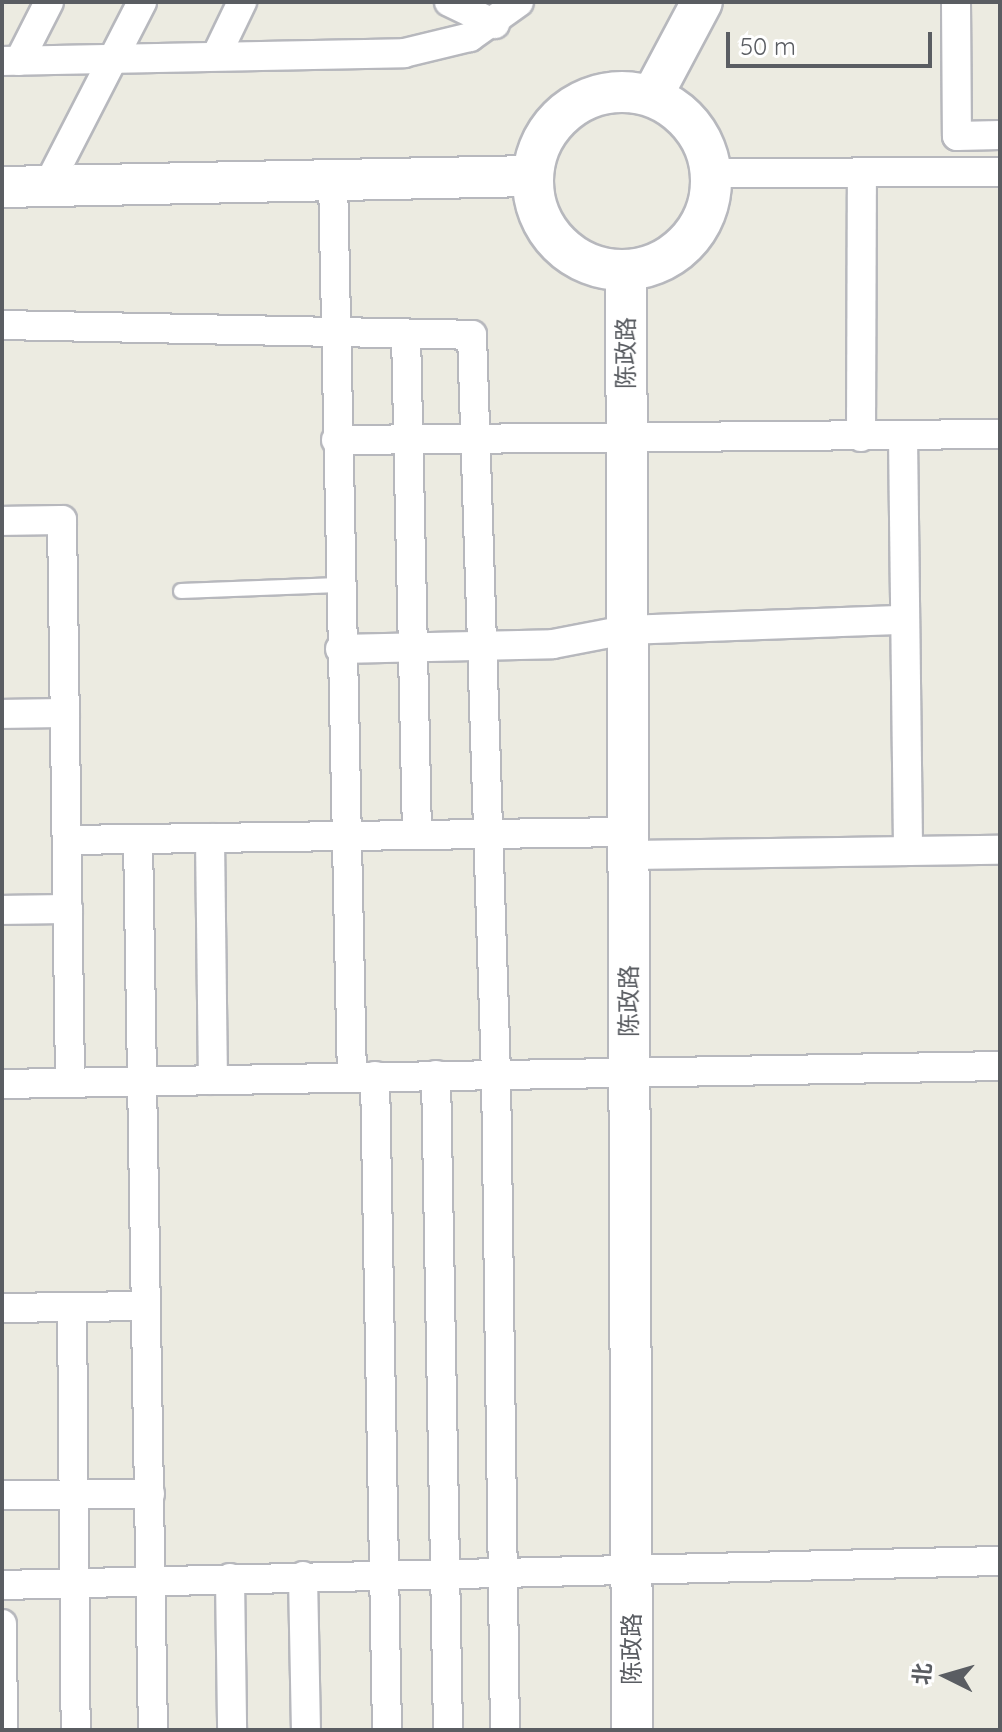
<!DOCTYPE html>
<html>
<head>
<meta charset="utf-8">
<style>
	body { margin:0 }
	#map { position:relative; width:1002px; height:1732px; overflow:hidden; background:#ecebe1; font-family:Quicksand,"Noto Sans SC",sans-serif }
	div>[style] { position:absolute }
	[style*='--x'] { left:calc(var(--x)*1px); top:calc(var(--y)*1px); width:calc(var(--w)*1px); rotate:calc(var(--a)*1deg) }
	.roads { filter:drop-shadow(2px 0 #b7b8bd) drop-shadow(-2px 0 #b7b8bd) drop-shadow(0 2px #b7b8bd) drop-shadow(0 -2px #b7b8bd) }
	.lane>* { height:14px; margin:-7px; padding:0 7px; transform-origin:7px; border-radius:7px; background:#fff }
	.street>* { height:28px; margin:-14px; padding:0 14px; transform-origin:14px; border-radius:14px; background:#fff }
	.secondary>* { height:40px; margin:-20px; padding:0 20px; transform-origin:20px; border-radius:20px; background:#fff }
	.secondary>.ring { margin:-20px; padding:0; box-sizing:content-box; background:none; border:40px solid #fff; border-radius:50% }
	span { translate:-50% -50%; white-space:nowrap; text-align:center; line-height:1.15; -webkit-text-stroke:8px #fff; paint-order:stroke }
	.street-label { font-size:24px; color:#5a5d62 }
	.frame { position:absolute; inset:0; border:4px solid #5a5d62; pointer-events:none }
	.north { position:absolute; left:906px; top:1636px; width:80px; height:80px; -webkit-text-stroke:6px #fff; paint-order:stroke; rotate:275deg; font-size:22px; font-weight:700; line-height:32px; text-align:center; color:#5a5d62 }
	.north::after { content:''; display:block; margin:auto; width:28px; height:36px; background:#5a5d62; clip-path:polygon(50% 0,100% 100%,50% 72%,0 100%) }
	.scale { position:absolute; left:726px; top:32px; width:206px; height:36px; box-sizing:border-box; border:4px solid #5a5d62; border-top:0; padding-left:10px; font-size:24px; line-height:28px; white-space:nowrap; color:#5a5d62; -webkit-text-stroke:6px #fff; paint-order:stroke }
</style>
</head>
<body>
<div id="map">
	<div class="roads">
		<div class="lane">
			<div style="--x:181;--y:591;--w:157;--a:-2.2"></div>
		</div>
		<div class="street">
			<div style="--x:449;--y:2;--w:51;--a:25.6"></div>
			<div style="--x:956;--y:2;--w:134;--a:89.6"></div>
			<div style="--x:957;--y:136;--w:43;--a:-1.3"></div>
			<div style="--x:217;--y:54;--w:58;--a:-64.3"></div>
			<div style="--x:2;--y:61;--w:402;--a:-1.1"></div>
			<div style="--x:404;--y:53;--w:68;--a:-13.6"></div>
			<div style="--x:470;--y:37;--w:60;--a:-35.5"></div>
			<div style="--x:19;--y:61;--w:66;--a:-63"></div>
			<div style="--x:711;--y:173;--w:289;--a:-0.2"></div>
			<div style="--x:333;--y:179;--w:899;--a:88.79"></div>
			<div style="--x:47;--y:187;--w:208;--a:-62.8"></div>
			<div style="--x:2;--y:325;--w:470;--a:1.2"></div>
			<div style="--x:472;--y:335;--w:738;--a:88.14"></div>
			<div style="--x:496;--y:1073;--w:657;--a:89.22"></div>
			<div style="--x:406;--y:334;--w:501;--a:88.74"></div>
			<div style="--x:903;--y:436;--w:415;--a:89.3"></div>
			<div style="--x:861;--y:437;--w:264;--a:-89.8"></div>
			<div style="--x:336;--y:440;--w:664;--a:-0.52"></div>
			<div style="--x:2;--y:521;--w:60;--a:-1"></div>
			<div style="--x:62;--y:520;--w:562;--a:89.18"></div>
			<div style="--x:340;--y:649;--w:213;--a:-1.3"></div>
			<div style="--x:553;--y:644;--w:74;--a:-10.9"></div>
			<div style="--x:626;--y:630;--w:279;--a:-2.1"></div>
			<div style="--x:2;--y:714;--w:63;--a:-0.9"></div>
			<div style="--x:210;--y:838;--w:242;--a:89.3"></div>
			<div style="--x:138;--y:839;--w:891;--a:89.04"></div>
			<div style="--x:67;--y:840;--w:561;--a:-0.82"></div>
			<div style="--x:628;--y:855;--w:372;--a:-0.8"></div>
			<div style="--x:2;--y:910;--w:66;--a:-0.9"></div>
			<div style="--x:436;--y:1075;--w:655;--a:88.95"></div>
			<div style="--x:375;--y:1076;--w:654;--a:88.95"></div>
			<div style="--x:2;--y:1084;--w:998;--a:-1.03"></div>
			<div style="--x:72;--y:1307;--w:423;--a:89.5"></div>
			<div style="--x:2;--y:1308;--w:144;--a:-0.8"></div>
			<div style="--x:2;--y:1495;--w:148;--a:-0.4"></div>
			<div style="--x:303;--y:1576;--w:154;--a:88.9"></div>
			<div style="--x:230;--y:1578;--w:152;--a:89.2"></div>
			<div style="--x:2;--y:1585;--w:998;--a:-1.38"></div>
			<div style="--x:2;--y:1624;--w:106;--a:89.5"></div>
		</div>
		<div class="secondary">
			<div class="ring" style="left:533px;top:92px;width:138px;height:138px"></div>
			<div style="--x:652;--y:96;--w:106;--a:-62"></div>
			<div style="--x:2;--y:187;--w:530;--a:-1.19"></div>
			<div style="--x:626;--y:272;--w:1458;--a:89.76"></div>
		</div>
	</div>
	<div class="street-label">
		<span style="left:626px;top:353px;rotate:-90deg">陈政路</span>
		<span style="left:629px;top:1001px;rotate:-90deg">陈政路</span>
		<span style="left:632px;top:1649px;rotate:-90deg">陈政路</span>
	</div>
	<div class="frame"></div>
	<div class="north">北</div>
	<div class="scale">50 m</div>
</div>
</body>
</html>
